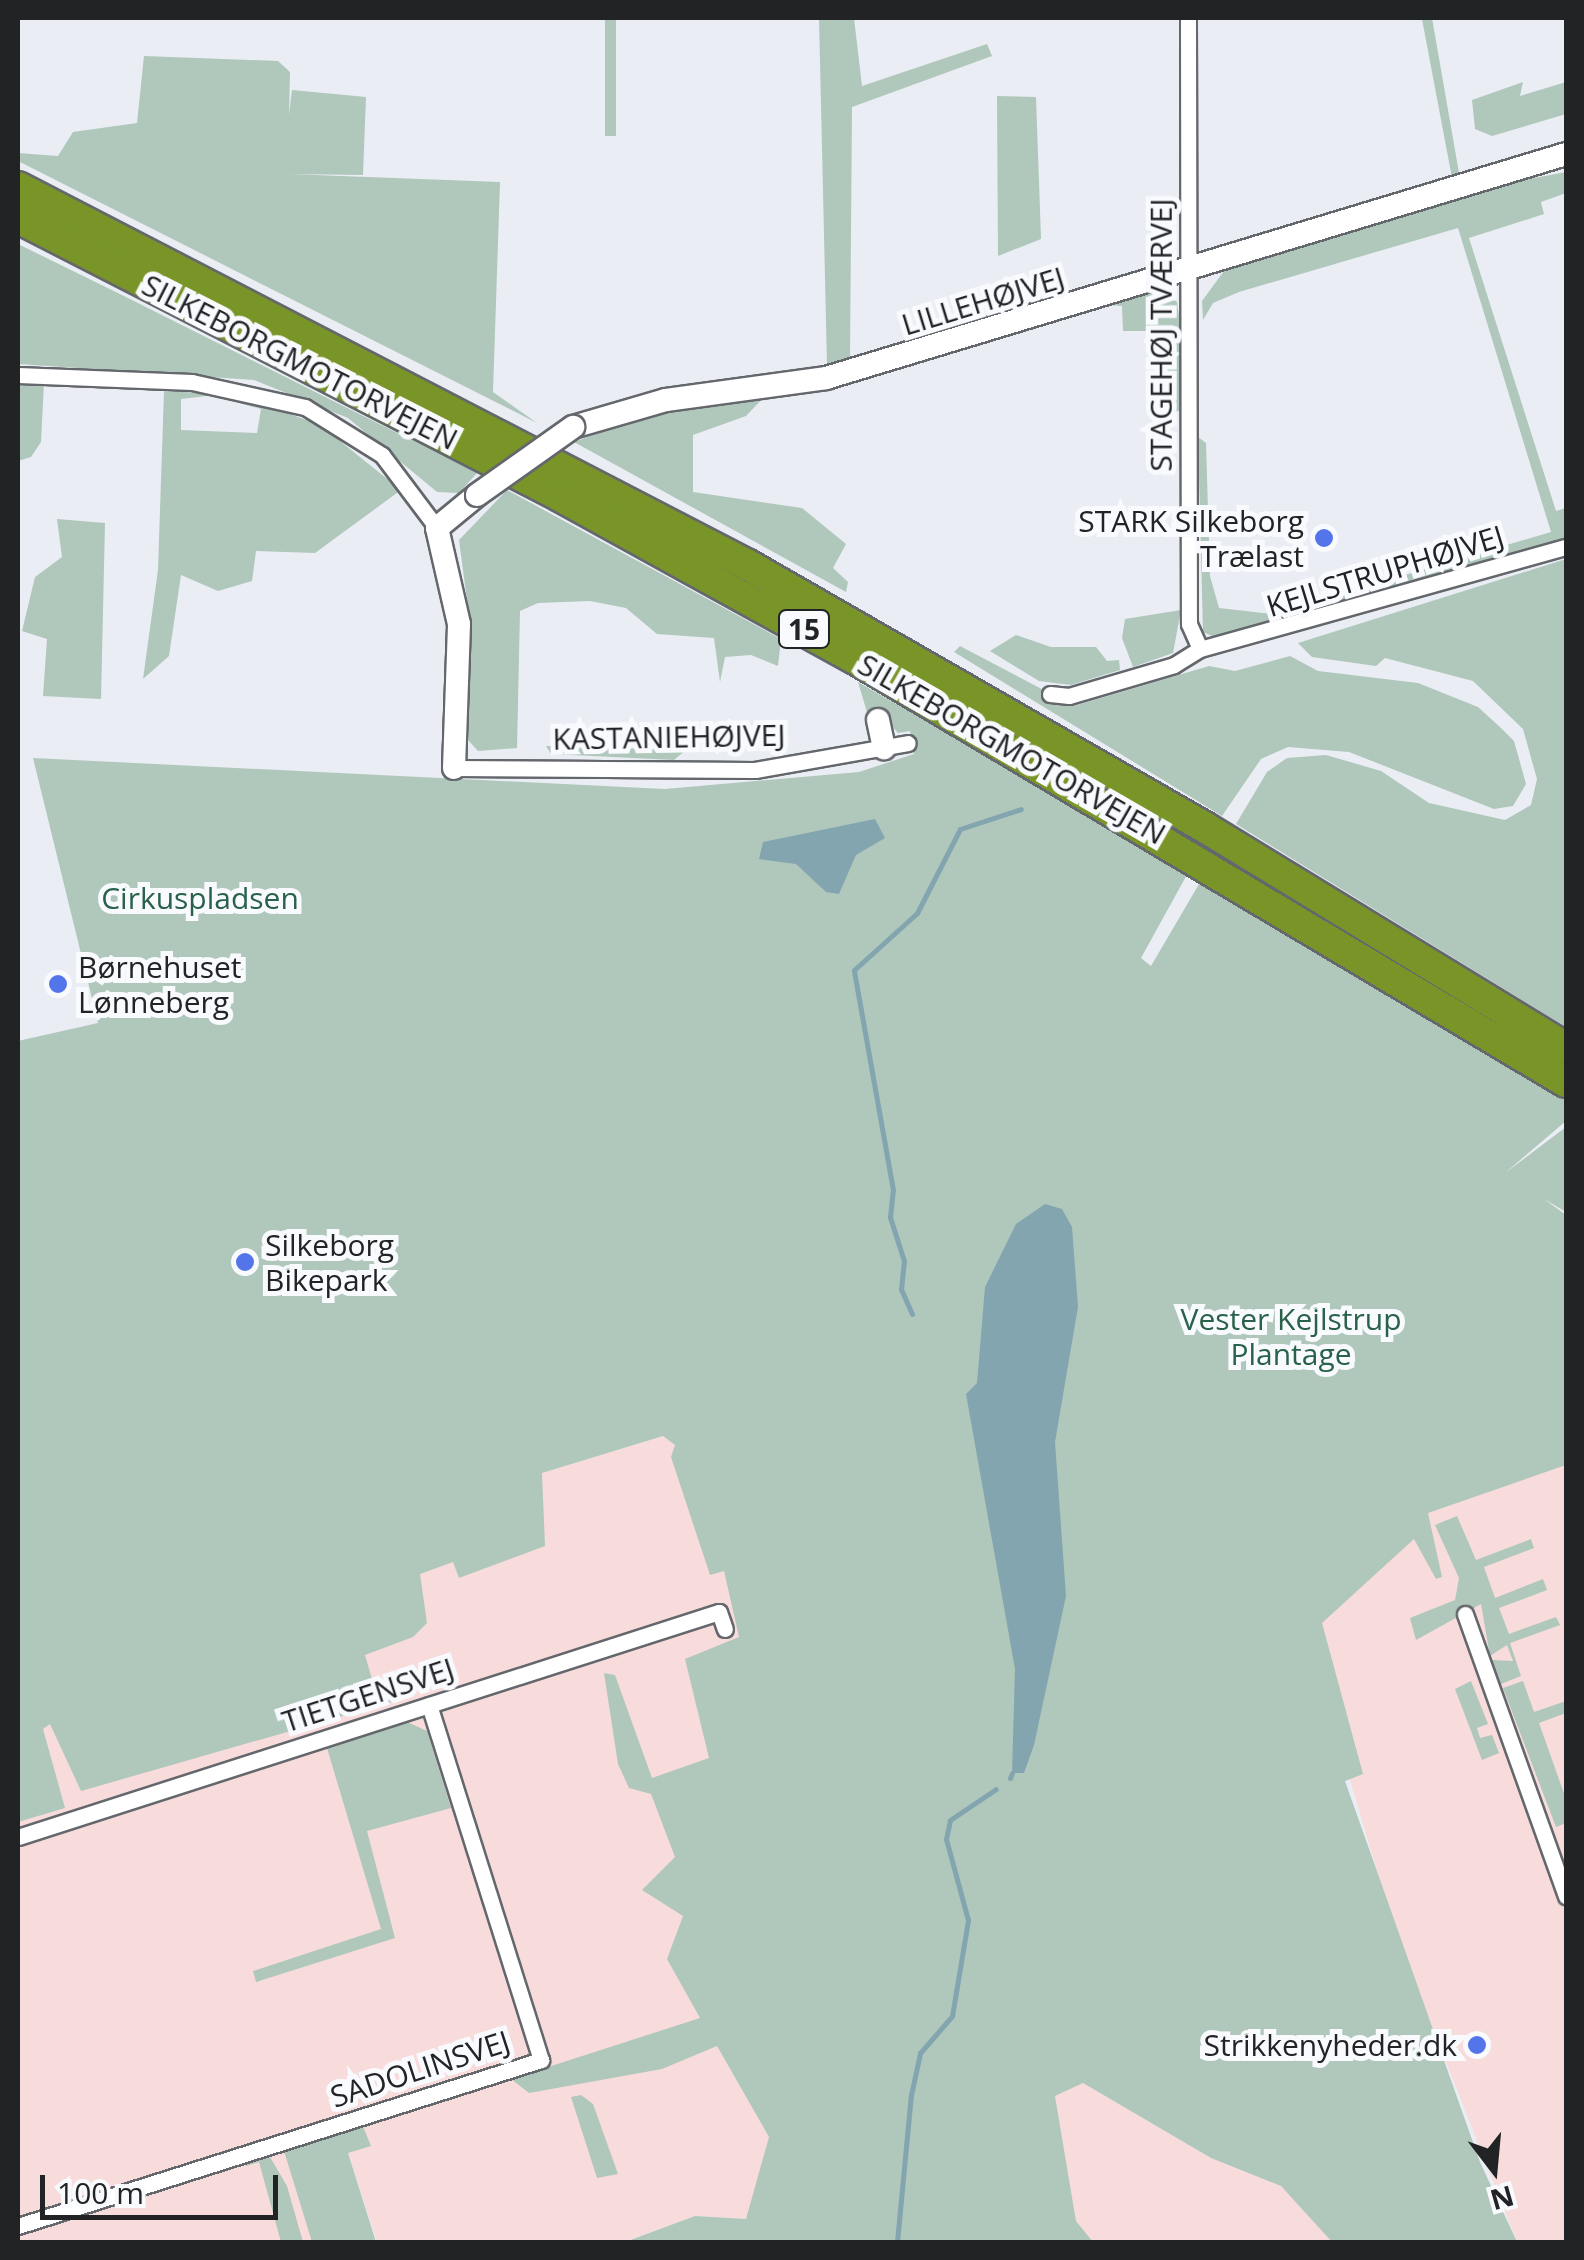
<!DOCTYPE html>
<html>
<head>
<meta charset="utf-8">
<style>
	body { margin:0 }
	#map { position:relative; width:1584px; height:2260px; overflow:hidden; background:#eaedf3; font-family:"Open Sans",sans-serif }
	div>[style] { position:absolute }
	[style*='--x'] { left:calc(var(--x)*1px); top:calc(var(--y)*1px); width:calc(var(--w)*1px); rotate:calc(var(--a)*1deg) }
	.industrial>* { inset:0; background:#f7dcdb }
	.green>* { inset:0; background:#b0c7bb; transform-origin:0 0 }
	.water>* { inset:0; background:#83a5af }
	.stream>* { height:5px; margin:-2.5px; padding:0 2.5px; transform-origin:2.5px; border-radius:2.5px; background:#83a5af }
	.roads { filter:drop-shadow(2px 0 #64676c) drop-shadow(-2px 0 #64676c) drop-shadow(0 2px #64676c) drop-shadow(0 -2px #64676c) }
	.street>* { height:15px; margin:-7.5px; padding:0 7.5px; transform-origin:7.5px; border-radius:7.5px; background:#fff }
	.secondary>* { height:22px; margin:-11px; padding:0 11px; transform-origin:11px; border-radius:11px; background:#fff }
	.highway>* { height:30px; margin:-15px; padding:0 15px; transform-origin:15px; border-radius:15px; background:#799528 }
	.bridges { filter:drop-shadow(2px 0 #64676c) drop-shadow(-2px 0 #64676c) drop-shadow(0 2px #64676c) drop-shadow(0 -2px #64676c) }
	.secondary-bridge>* { height:22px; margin:-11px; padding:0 11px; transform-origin:11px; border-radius:11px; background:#fff }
	.dots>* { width:28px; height:28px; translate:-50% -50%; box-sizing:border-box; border:5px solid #f8fafe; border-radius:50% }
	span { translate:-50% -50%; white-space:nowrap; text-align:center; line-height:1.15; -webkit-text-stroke:10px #f8fafe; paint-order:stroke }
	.shield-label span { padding:2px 8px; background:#f8fafe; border:2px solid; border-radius:8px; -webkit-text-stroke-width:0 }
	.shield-label { font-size:28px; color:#222325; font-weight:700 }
	.street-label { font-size:30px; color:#222325 }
	.poi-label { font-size:30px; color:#222325 }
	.right { translate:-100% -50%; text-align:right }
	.left { translate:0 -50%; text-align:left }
	.park-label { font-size:30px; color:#2a614b }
	.frame { position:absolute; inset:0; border:20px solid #222325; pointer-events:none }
	.north { position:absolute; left:1444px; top:2120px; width:100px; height:100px; -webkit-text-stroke:8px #f8fafe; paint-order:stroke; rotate:164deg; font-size:28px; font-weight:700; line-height:40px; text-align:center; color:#222325 }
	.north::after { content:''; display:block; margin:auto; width:35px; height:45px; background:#222325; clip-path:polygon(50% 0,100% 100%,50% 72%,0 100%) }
	.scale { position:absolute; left:40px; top:2175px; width:238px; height:45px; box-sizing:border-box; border:5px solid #222325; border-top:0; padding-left:12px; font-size:30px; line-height:35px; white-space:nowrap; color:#222325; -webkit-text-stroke:8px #f8fafe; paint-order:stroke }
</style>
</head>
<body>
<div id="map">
	<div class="industrial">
		<div style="clip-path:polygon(663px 1436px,725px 1484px,762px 1629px,709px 1759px,646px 1781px,676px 1858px,683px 1916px,667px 1959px,769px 2137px,747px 2219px,695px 2216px,624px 2242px,377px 2242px,348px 2153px,318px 2242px,18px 2242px,18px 1615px,81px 1791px,230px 1568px)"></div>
		<div style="clip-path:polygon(1566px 1465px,1566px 2242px,1517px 2242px,1396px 1935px,1302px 1618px,1413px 1514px)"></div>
		<div style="clip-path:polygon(1083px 2083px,1211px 2158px,1281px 2186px,1332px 2242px,1093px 2242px,1076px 2221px,1055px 2096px)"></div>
	</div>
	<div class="green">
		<div style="left:605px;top:18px;width:11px;height:118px"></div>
		<div style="clip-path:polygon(819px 18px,854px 18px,862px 86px,987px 44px,992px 56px,852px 107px,850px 359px,827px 365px)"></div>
		<div style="clip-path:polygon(1432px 18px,1459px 173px,1452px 178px,1422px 19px)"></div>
		<div style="clip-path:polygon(144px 56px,278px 61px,290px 72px,289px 115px,292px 90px,366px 97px,363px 175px,288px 174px,500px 182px,493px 392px,537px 423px,18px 161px,18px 153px,58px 156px,73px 132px,137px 123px)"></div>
		<div style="clip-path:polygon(1523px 82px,1520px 96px,1566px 82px,1566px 114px,1492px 136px,1475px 129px,1472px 100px)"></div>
		<div style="clip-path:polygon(997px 96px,1036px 97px,1041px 239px,998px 256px)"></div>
		<div style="clip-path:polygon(1566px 172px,1566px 193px,1541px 202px,1544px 214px,1469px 238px,1556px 511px,1566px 508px,1566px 538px,1219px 639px,1203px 632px,1198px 437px,1206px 443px,1210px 576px,1219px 608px,1273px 614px,1551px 532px,1458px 228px,1239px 292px,1213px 303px,1203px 320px,1202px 301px,1224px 271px,1488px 187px)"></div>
		<div style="clip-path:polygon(18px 244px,130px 299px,477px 473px,459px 493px,437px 492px,348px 418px,254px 380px,18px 364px)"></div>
		<div style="clip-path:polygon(1157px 289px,1177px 302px,1180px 324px,1180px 411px,1169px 412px,1166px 331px,1123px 331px,1122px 306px,1109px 305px)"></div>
		<div style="clip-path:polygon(18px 381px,44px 382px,41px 442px,31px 457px,18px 461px)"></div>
		<div style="clip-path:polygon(164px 391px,224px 394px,181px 399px,181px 430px,257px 433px,261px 409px,239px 403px,240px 396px,320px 425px,401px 490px,315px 553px,256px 551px,252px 581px,218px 591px,181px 575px,169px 656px,143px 679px,158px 570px)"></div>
		<div style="clip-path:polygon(765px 396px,746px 416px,693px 435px,693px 492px,802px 508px,846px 544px,833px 568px,848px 582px,846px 592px,574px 442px,655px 412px)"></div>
		<div style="clip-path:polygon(507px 490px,781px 639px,778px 666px,751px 655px,725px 657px,720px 682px,714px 638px,657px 634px,626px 608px,590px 601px,538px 603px,520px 611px,517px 748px,478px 751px,468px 740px,471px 630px,459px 540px)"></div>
		<div style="clip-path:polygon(57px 519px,105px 523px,101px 699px,43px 696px,47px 639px,22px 631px,35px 577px,62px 557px)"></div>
		<div style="clip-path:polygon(1566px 559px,1566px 1027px,1236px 824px,1267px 772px,1287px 758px,1326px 755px,1381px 771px,1429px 803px,1505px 820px,1531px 805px,1537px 779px,1523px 729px,1473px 681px,1385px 658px,1376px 666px,1312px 657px,1298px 643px)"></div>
		<div style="clip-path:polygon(1181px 610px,1173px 653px,1133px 667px,1122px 638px,1125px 619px)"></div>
		<div style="clip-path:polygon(1016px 635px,1051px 647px,1096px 647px,1107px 661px,1119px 660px,1120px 670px,1071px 685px,1039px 681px,990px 651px)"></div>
		<div style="clip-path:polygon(960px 646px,1074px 706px,1209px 666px,1235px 671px,1290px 656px,1318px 671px,1418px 683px,1478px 707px,1501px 728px,1514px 741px,1526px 784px,1513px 806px,1494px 809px,1349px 752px,1288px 747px,1261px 759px,1222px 816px,954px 652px)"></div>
		<div style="clip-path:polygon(858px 682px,1189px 871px,1141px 958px,1151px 966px,1202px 879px,1566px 1101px,1566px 1121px,1505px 1173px,1566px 1127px,1566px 1212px,1544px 1199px,1566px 1215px,1566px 1465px,1428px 1513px,1442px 1577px,1436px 1579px,1414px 1539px,1322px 1623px,1363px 1774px,1345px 1781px,1480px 2162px,1517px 2242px,1332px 2242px,1281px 2186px,1211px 2158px,1083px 2083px,1055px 2096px,1076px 2221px,1093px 2242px,625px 2242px,695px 2216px,746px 2219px,769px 2137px,717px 2046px,662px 2069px,529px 2093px,511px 2079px,700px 2018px,667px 1959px,683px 1916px,642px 1890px,675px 1857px,651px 1794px,629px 1788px,618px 1764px,604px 1673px,615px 1675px,652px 1778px,709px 1758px,685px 1659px,739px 1637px,724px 1571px,710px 1575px,671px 1457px,675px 1445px,663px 1436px,542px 1473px,545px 1546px,459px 1578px,453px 1562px,420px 1574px,427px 1623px,413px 1637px,365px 1655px,374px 1686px,397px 1681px,402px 1699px,81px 1791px,50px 1724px,43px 1729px,65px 1808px,18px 1822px,18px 1041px,98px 1023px,33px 758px,665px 789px,859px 772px,914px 754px,910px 731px,898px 733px,882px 715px,869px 719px)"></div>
		<div style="clip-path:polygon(546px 746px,686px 750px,674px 760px,551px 754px)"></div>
		<div style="clip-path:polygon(1457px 1516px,1476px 1560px,1531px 1539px,1534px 1548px,1484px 1567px,1495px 1598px,1543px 1579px,1547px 1590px,1499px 1608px,1509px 1634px,1556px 1617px,1560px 1625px,1510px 1643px,1521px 1676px,1501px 1684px,1491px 1660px,1513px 1661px,1507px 1645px,1490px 1656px,1481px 1604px,1416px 1640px,1410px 1618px,1455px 1600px,1459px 1578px,1435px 1525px)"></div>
		<div style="clip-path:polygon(1471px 1681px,1488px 1724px,1477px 1728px,1480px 1738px,1492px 1735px,1499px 1753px,1482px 1760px,1455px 1689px)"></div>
		<div style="clip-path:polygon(1523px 1681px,1534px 1712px,1566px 1701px,1566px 1713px,1539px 1723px,1566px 1799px,1566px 1823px,1556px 1827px,1503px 1688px)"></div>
		<div style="clip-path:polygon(405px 1721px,427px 1731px,451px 1808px,367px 1831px,395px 1938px,256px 1982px,253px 1971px,381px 1929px,327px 1748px)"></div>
		<div style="clip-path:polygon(581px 2095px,593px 2104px,618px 2174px,597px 2178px,571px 2097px)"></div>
		<div style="clip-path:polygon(362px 2124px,371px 2146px,348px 2153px,376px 2242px,312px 2242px,284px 2151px)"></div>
		<div style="clip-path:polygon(270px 2157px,287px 2186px,303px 2242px,281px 2242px,259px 2162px,246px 2166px,246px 2159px)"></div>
	</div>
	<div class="water">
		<div style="clip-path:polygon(875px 819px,885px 838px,856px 855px,839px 894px,826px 892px,796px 864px,759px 859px,763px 842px)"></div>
		<div style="clip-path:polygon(1045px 1204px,1062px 1209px,1072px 1227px,1078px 1307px,1055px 1442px,1066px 1596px,1034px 1745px,1024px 1773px,1012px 1773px,1015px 1669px,966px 1394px,977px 1383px,985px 1287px,1016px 1224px)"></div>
	</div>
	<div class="stream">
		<div style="--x:912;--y:1314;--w:27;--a:-114"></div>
		<div style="--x:901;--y:1289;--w:28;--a:-84"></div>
		<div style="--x:904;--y:1261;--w:46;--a:-107.7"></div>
		<div style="--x:890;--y:1217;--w:27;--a:-84"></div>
		<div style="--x:893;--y:1190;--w:223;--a:-100.1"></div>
		<div style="--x:854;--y:970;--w:85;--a:-42.1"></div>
		<div style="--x:917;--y:913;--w:94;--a:-62.9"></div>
		<div style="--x:960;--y:829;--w:64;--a:-18.2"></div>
		<div style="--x:1010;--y:1778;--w:5;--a:-68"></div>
		<div style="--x:897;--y:2242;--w:148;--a:-84.6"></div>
		<div style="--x:911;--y:2095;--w:43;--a:-77.9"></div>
		<div style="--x:920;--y:2053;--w:49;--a:-49.1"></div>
		<div style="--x:952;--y:2016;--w:97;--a:-80.5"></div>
		<div style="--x:968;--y:1920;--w:84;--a:-105.2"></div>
		<div style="--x:946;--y:1839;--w:19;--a:-78"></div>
		<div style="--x:950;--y:1820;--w:55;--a:-34"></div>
	</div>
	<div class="roads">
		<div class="street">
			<div style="--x:1188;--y:18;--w:606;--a:89.91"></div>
			<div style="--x:1189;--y:624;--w:27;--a:66"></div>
			<div style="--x:18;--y:375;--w:174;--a:2.3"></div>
			<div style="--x:192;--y:382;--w:116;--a:12.5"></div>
			<div style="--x:305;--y:407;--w:91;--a:31.9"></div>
			<div style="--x:382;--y:455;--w:91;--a:53"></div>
			<div style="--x:1050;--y:694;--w:19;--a:6"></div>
			<div style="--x:1069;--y:696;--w:109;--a:-16.4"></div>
			<div style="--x:1174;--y:665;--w:31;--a:-32"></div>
			<div style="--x:1200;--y:649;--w:380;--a:-15.6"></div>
			<div style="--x:454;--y:768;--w:301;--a:0.4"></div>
			<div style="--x:755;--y:770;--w:155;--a:-10"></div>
			<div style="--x:1465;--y:1614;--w:300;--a:70.3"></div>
			<div style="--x:18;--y:1837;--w:736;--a:-17.8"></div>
			<div style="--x:719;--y:1612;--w:18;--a:71"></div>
			<div style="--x:18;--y:2226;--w:549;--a:-17.61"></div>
			<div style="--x:541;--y:2060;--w:372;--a:-107.5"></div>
		</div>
		<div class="secondary">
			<div style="--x:573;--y:427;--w:97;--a:-16.2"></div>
			<div style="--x:666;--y:400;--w:162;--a:-7.8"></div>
			<div style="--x:826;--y:378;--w:773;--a:-16.84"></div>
			<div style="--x:878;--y:720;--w:29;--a:78"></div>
			<div style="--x:454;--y:768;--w:144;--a:-88"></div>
			<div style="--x:459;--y:624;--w:98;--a:-102.9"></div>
			<div style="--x:437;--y:528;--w:52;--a:-39.5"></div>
		</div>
		<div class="highway">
			<div style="--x:18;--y:187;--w:822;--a:27.38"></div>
			<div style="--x:748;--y:565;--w:528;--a:29.87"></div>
			<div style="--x:1206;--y:828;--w:422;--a:31.4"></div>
			<div style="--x:18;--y:218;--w:609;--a:27.15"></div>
			<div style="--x:560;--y:496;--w:336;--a:28.9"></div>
			<div style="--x:854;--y:658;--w:829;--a:30.77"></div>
		</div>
	</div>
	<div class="bridges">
		<div class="secondary-bridge">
			<div style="--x:477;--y:495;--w:118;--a:-35.3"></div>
		</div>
	</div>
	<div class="dots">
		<div style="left:1324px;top:538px;background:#5475ea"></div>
		<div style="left:58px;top:984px;background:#5475ea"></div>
		<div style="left:245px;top:1262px;background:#5475ea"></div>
		<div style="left:1477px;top:2045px;background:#5475ea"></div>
	</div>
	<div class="shield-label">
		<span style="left:804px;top:629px">15</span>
	</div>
	<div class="street-label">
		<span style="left:983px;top:301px;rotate:-17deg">LILLEHØJVEJ</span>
		<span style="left:1161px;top:335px;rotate:-90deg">STAGEHØJ TVÆRVEJ</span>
		<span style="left:300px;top:362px;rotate:27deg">SILKEBORGMOTORVEJEN</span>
		<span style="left:1385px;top:571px;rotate:-17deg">KEJLSTRUPHØJVEJ</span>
		<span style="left:669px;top:737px;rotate:-1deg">KASTANIEHØJVEJ</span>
		<span style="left:1012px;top:749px;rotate:30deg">SILKEBORGMOTORVEJEN</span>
		<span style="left:368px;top:1695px;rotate:-18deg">TIETGENSVEJ</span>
		<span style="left:420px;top:2069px;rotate:-18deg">SADOLINSVEJ</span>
	</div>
	<div class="poi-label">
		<span class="right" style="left:1304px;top:538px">STARK Silkeborg<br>Trælast</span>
		<span class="left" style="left:78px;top:984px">Børnehuset<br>Lønneberg</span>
		<span class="left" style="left:265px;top:1262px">Silkeborg<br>Bikepark</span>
		<span class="right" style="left:1457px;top:2045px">Strikkenyheder.dk</span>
	</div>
	<div class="park-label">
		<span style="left:200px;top:898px">Cirkuspladsen</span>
		<span style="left:1291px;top:1336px">Vester Kejlstrup<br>Plantage</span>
	</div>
	<div class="frame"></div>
	<div class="north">N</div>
	<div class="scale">100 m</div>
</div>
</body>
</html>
